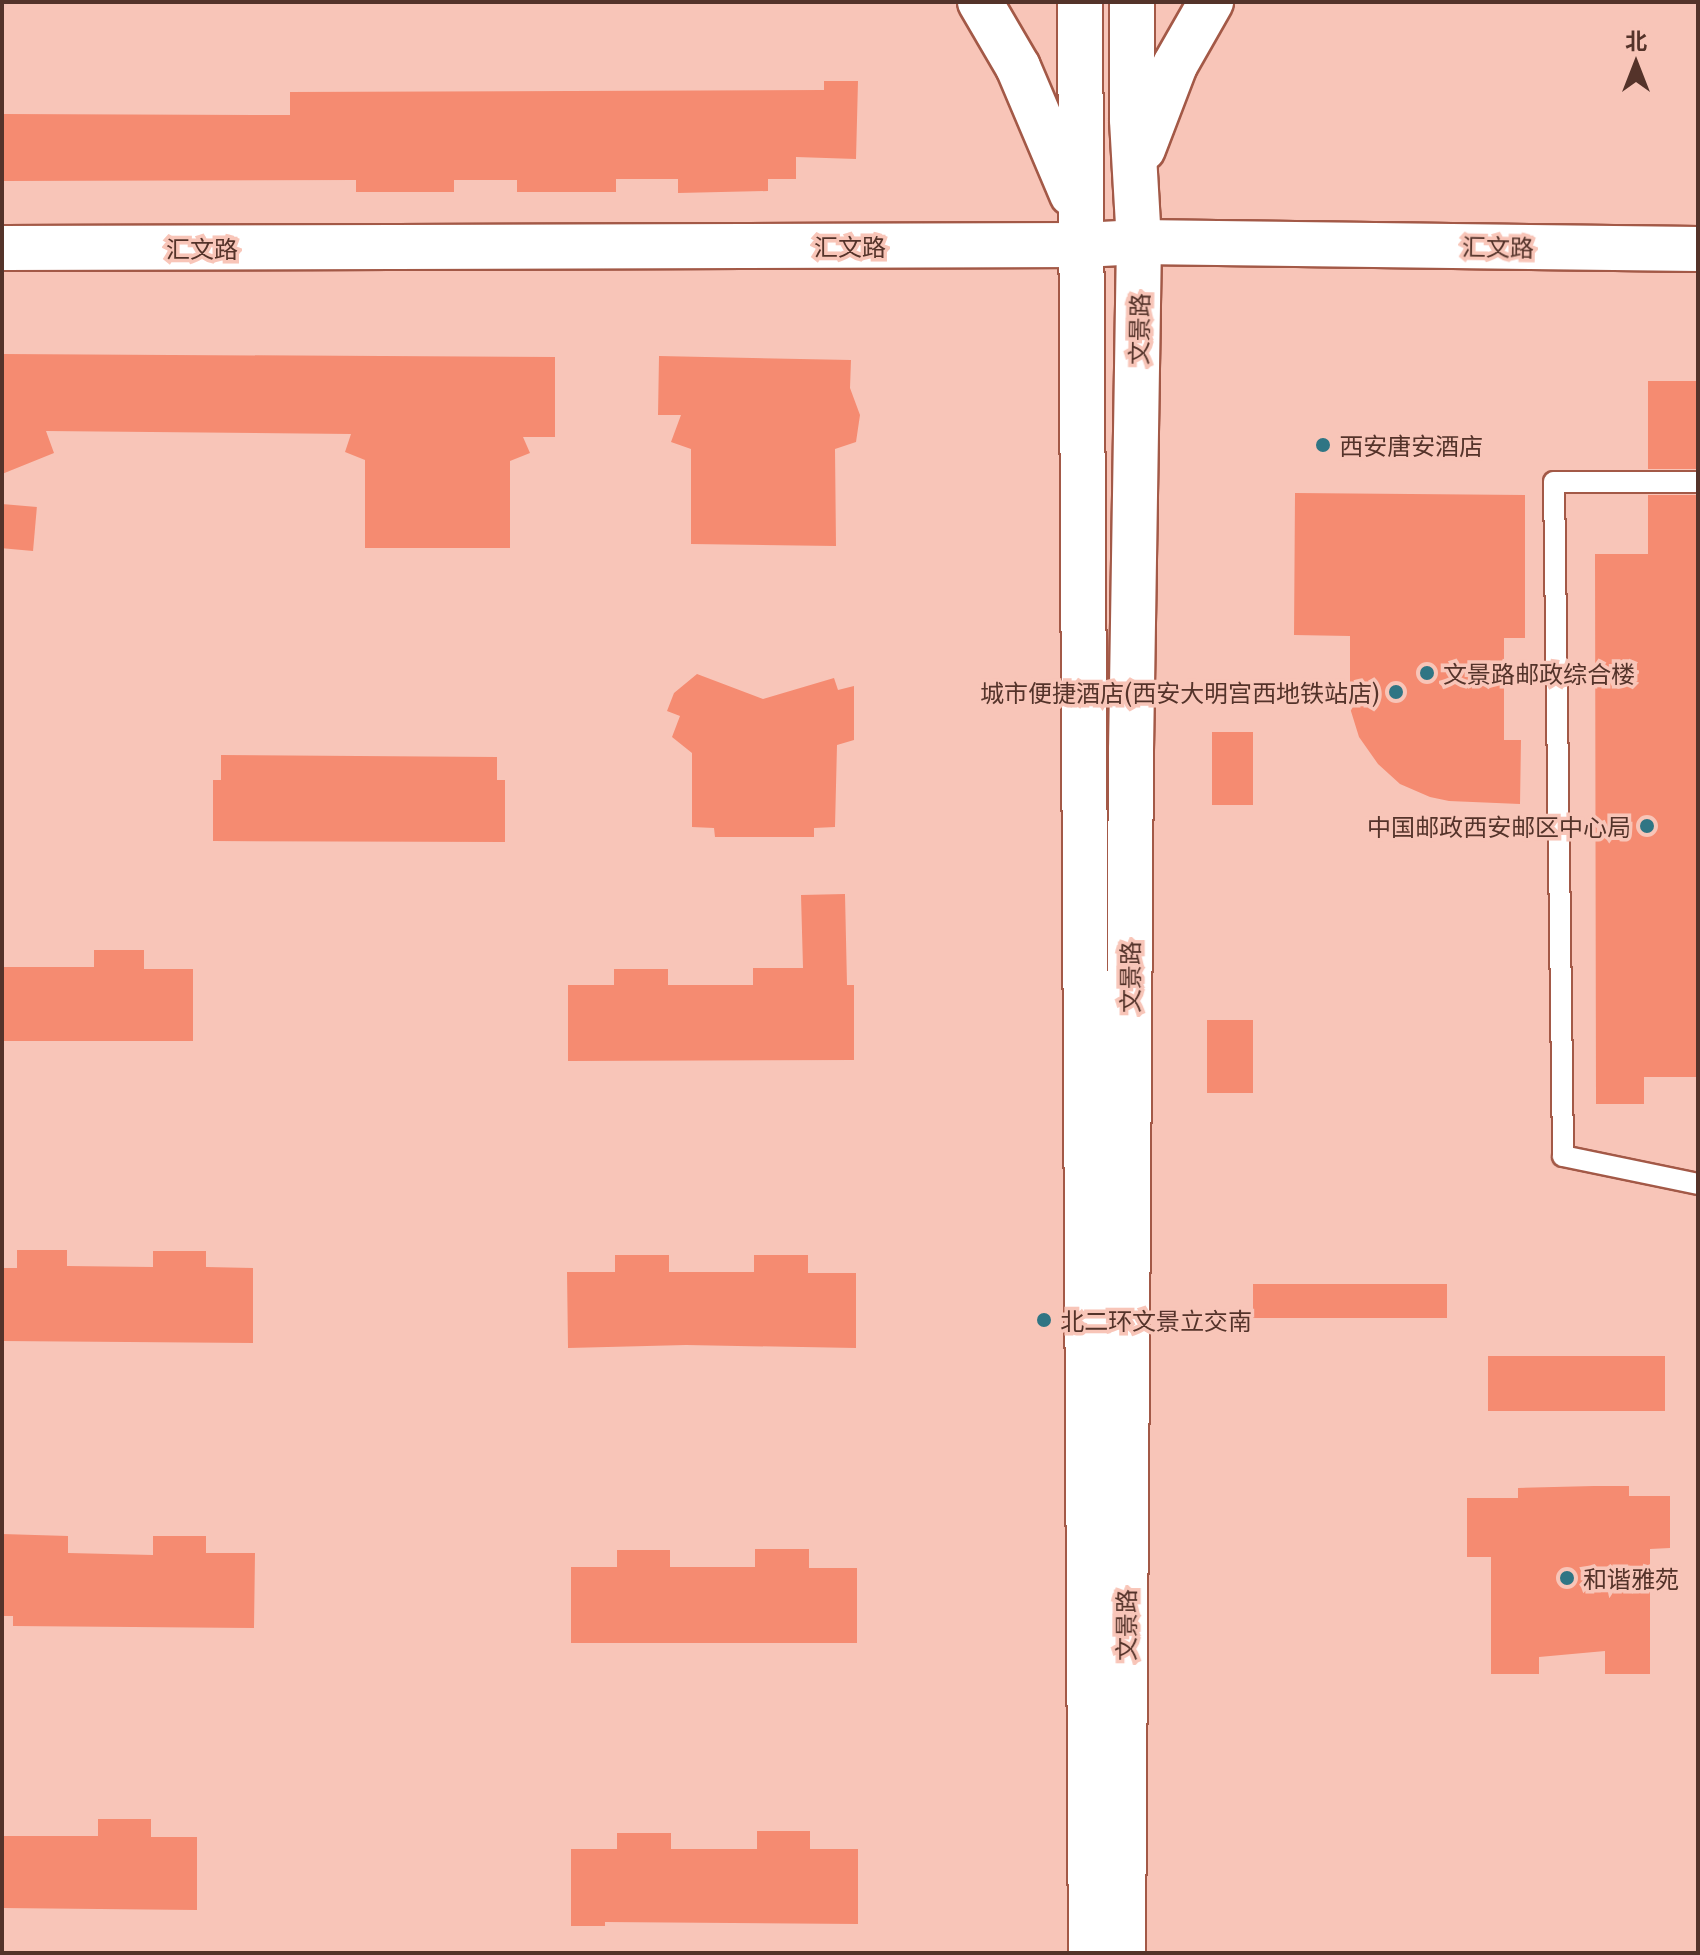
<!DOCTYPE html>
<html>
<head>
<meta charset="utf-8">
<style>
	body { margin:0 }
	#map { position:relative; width:1700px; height:1955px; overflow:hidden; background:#f8c5b8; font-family:Literata,"Noto Sans SC",serif }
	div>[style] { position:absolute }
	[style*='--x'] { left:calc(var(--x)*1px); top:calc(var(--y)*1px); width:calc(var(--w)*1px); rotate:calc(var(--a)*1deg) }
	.building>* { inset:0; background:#f58b71; transform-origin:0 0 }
	.roads { filter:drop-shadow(2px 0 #a35947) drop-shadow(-2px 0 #a35947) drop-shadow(0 2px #a35947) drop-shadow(0 -2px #a35947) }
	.lane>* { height:20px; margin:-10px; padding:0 10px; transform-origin:10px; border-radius:10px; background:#fff }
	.secondary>* { height:44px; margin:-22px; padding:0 22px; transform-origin:22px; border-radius:22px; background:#fff }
	.dots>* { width:22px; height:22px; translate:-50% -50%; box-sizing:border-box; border:4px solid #f8c5b8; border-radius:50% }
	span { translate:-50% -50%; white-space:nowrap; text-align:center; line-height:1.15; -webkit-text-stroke:7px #f8c5b8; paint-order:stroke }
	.street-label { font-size:24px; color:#54332a }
	.poi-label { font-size:24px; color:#54332a }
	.left { translate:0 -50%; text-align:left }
	.right { translate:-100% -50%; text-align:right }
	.frame { position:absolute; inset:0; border:4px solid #54332a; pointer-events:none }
	.north { position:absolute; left:1596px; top:24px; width:80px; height:80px; -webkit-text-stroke:6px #f8c5b8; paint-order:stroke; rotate:0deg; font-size:22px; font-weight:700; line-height:32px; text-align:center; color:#54332a }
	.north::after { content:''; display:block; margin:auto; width:28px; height:36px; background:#54332a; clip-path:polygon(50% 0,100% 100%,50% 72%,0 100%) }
</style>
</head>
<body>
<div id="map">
	<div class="building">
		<div style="clip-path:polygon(824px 81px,858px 81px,856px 159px,796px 157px,796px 179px,768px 179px,768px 191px,678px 193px,678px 179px,616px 179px,616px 192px,517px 192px,517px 180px,454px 180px,454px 192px,356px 192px,356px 180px,2px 181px,2px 114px,290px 115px,290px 92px,824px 90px)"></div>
		<div style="clip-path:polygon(2px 354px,555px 357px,555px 437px,523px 437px,530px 453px,510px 461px,510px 548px,365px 548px,365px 460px,345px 452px,351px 434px,46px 431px,54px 453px,2px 474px)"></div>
		<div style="clip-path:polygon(659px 356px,851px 360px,850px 388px,860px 415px,856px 442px,835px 449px,836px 546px,691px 544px,691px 449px,671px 442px,681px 415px,658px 415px)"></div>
		<div style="left:1648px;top:381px;width:50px;height:88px"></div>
		<div style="clip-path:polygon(1295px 493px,1525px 495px,1525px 638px,1504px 638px,1504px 740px,1521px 740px,1520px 804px,1449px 801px,1430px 797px,1400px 784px,1378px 764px,1359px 737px,1350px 708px,1350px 636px,1294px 635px)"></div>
		<div style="clip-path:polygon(1648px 495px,1698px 495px,1698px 1077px,1644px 1077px,1644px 1104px,1596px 1104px,1595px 554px,1648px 554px)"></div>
		<div style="left:2px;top:504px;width:35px;height:44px;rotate:5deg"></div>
		<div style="clip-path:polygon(697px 674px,763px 699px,834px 678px,838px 690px,854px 686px,854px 740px,837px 745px,835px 827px,814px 828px,814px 837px,715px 837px,714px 828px,692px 827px,692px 753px,672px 737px,680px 716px,667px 711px,674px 693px)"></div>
		<div style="left:1212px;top:732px;width:41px;height:73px"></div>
		<div style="clip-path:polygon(221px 755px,497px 757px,497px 780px,505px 780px,505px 842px,213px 841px,213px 780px,221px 780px)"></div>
		<div style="clip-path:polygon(845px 894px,847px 985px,854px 985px,854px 1060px,568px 1061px,568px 985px,614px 985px,614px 969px,668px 969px,668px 985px,753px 985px,753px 968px,803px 968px,801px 895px)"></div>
		<div style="clip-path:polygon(94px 950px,144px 950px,144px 969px,193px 969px,193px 1041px,2px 1041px,2px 967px,94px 967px)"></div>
		<div style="left:1207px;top:1020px;width:46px;height:73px"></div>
		<div style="clip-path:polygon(17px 1250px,67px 1250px,67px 1266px,153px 1267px,153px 1251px,206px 1251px,206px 1267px,253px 1268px,253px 1343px,2px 1341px,2px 1268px,17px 1268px)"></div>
		<div style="clip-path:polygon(615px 1255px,669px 1255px,669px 1272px,754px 1272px,754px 1255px,808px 1255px,808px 1273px,856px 1273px,856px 1348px,686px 1345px,568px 1348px,567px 1272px,615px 1272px)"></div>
		<div style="left:1253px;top:1284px;width:194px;height:34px"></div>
		<div style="left:1488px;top:1356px;width:177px;height:55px"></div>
		<div style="clip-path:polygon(1594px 1486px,1629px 1486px,1629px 1496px,1670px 1496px,1670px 1548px,1650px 1549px,1650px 1674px,1605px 1674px,1605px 1651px,1539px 1657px,1539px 1674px,1491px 1674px,1491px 1557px,1467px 1557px,1467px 1498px,1518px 1498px,1518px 1488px)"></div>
		<div style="clip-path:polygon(2px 1534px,68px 1536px,68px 1553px,153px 1555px,153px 1536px,206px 1536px,206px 1553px,255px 1553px,254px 1628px,13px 1626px,13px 1616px,2px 1616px)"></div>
		<div style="clip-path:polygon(755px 1549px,809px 1549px,809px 1568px,857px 1568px,857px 1643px,571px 1643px,571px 1567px,617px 1567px,617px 1550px,670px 1550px,670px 1567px,755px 1567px)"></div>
		<div style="clip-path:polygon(98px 1819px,151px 1819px,151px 1837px,197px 1837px,197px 1910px,2px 1908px,2px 1836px,98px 1836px)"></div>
		<div style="clip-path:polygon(757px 1831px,810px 1831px,810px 1849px,858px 1849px,858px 1924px,605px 1922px,605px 1926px,571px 1926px,571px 1849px,617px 1849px,617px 1833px,671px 1833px,671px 1849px,757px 1849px)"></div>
	</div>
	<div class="roads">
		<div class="lane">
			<div style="--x:1698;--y:482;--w:144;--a:180"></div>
			<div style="--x:1554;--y:482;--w:674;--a:89.23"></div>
			<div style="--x:1563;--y:1156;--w:138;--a:11.7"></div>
		</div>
		<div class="secondary">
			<div style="--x:980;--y:2;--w:75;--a:59.7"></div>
			<div style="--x:1018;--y:67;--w:138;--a:67"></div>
			<div style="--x:1080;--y:2;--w:1951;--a:89.68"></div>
			<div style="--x:1143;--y:149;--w:90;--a:-69.1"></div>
			<div style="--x:1175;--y:65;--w:73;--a:-60.3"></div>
			<div style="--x:2;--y:248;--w:1081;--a:-0.16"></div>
			<div style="--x:1083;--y:245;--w:56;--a:-3.1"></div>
			<div style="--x:1139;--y:242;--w:559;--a:0.72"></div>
			<div style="--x:1123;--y:1953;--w:1203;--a:-89.62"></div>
			<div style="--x:1131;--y:750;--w:508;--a:-89.1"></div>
			<div style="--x:1139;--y:242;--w:123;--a:-93.3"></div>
			<div style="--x:1132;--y:119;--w:117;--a:-90"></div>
		</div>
	</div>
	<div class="dots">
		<div style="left:1323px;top:445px;background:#307584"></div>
		<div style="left:1427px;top:673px;background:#307584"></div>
		<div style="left:1396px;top:692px;background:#307584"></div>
		<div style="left:1647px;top:826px;background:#307584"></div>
		<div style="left:1044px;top:1320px;background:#307584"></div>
		<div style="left:1567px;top:1578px;background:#307584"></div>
	</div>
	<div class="street-label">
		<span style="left:850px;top:246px">汇文路</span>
		<span style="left:1498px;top:246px;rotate:1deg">汇文路</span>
		<span style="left:202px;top:248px">汇文路</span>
		<span style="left:1138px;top:329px;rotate:-89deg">文景路</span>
		<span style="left:1129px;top:977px;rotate:-90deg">文景路</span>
		<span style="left:1125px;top:1625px;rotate:-90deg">文景路</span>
	</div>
	<div class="poi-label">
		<span class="left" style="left:1339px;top:445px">西安唐安酒店</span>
		<span class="left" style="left:1443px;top:673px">文景路邮政综合楼</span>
		<span class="right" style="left:1380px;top:692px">城市便捷酒店(西安大明宫西地铁站店)</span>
		<span class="right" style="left:1631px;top:826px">中国邮政西安邮区中心局</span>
		<span class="left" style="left:1060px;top:1320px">北二环文景立交南</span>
		<span class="left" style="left:1583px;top:1578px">和谐雅苑</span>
	</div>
	<div class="frame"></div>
	<div class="north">北</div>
</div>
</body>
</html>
